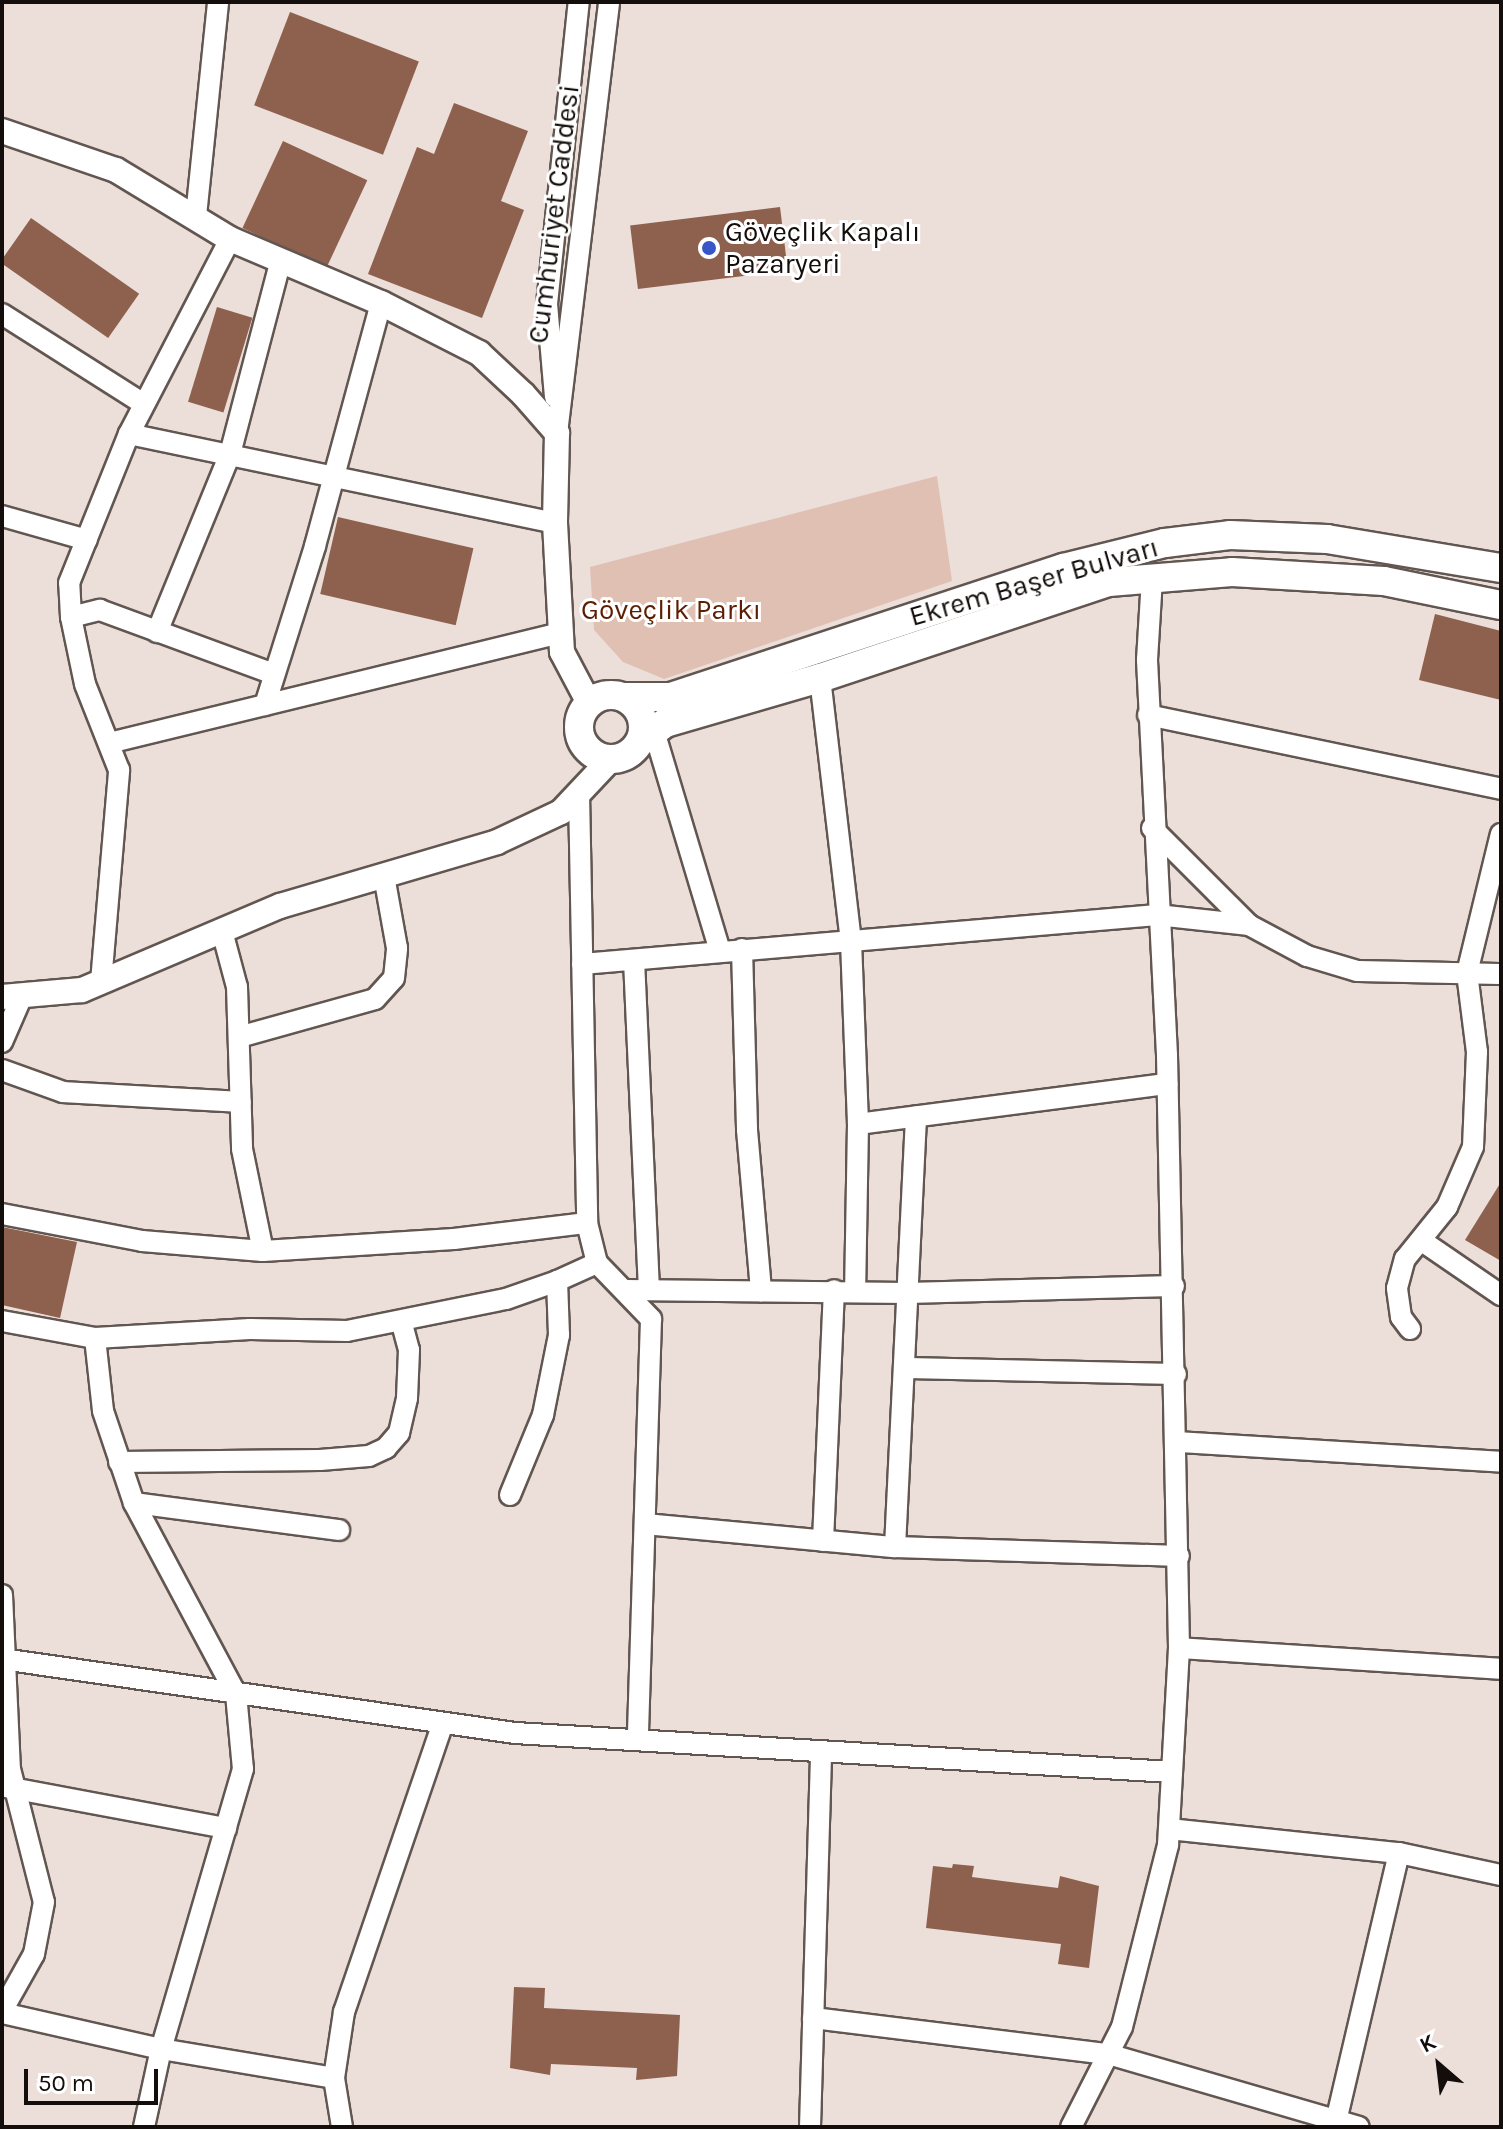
<!DOCTYPE html>
<html>
<head>
<meta charset="utf-8">
<style>
	body { margin:0 }
	#map { position:relative; width:1503px; height:2129px; overflow:hidden; background:#ecded9; font-family:Karla,sans-serif }
	div>[style] { position:absolute }
	[style*='--x'] { left:calc(var(--x)*1px); top:calc(var(--y)*1px); width:calc(var(--w)*1px); rotate:calc(var(--a)*1deg) }
	.green>* { inset:0; background:#e1c0b4 }
	.building>* { inset:0; background:#8e604e; transform-origin:0 0 }
	.roads { filter:drop-shadow(2px 0 #625651) drop-shadow(-2px 0 #625651) drop-shadow(0 2px #625651) drop-shadow(0 -2px #625651) }
	.minor>* { height:20px; margin:-10px; padding:0 10px; transform-origin:10px; border-radius:10px; background:#fff }
	.tertiary>* { height:24px; margin:-12px; padding:0 12px; transform-origin:12px; border-radius:12px; background:#fff }
	.secondary>* { height:28px; margin:-14px; padding:0 14px; transform-origin:14px; border-radius:14px; background:#fff }
	.secondary>.ring { margin:-14px; padding:0; box-sizing:content-box; background:none; border:28px solid #fff; border-radius:50% }
	.dots>* { width:22px; height:22px; translate:-50% -50%; box-sizing:border-box; border:4px solid #fff; border-radius:50% }
	span { translate:-50% -50%; white-space:nowrap; text-align:center; line-height:1.15; -webkit-text-stroke:6px #fff; paint-order:stroke }
	.street-label { font-size:28px; color:#130e0c }
	.poi-label { font-size:28px; color:#130e0c }
	.left { translate:0 -50%; text-align:left }
	.park-label { font-size:28px; color:#5b1e02 }
	.frame { position:absolute; inset:0; border:4px solid #130e0c; pointer-events:none }
	.north { position:absolute; left:1399px; top:2025px; width:80px; height:80px; -webkit-text-stroke:6px #fff; paint-order:stroke; rotate:332deg; font-size:22px; font-weight:700; line-height:32px; text-align:center; color:#130e0c }
	.north::after { content:''; display:block; margin:auto; width:28px; height:36px; background:#130e0c; clip-path:polygon(50% 0,100% 100%,50% 72%,0 100%) }
	.scale { position:absolute; left:24px; top:2069px; width:134px; height:36px; box-sizing:border-box; border:4px solid #130e0c; border-top:0; padding-left:10px; font-size:24px; line-height:28px; white-space:nowrap; color:#130e0c; -webkit-text-stroke:6px #fff; paint-order:stroke }
</style>
</head>
<body>
<div id="map">
	<div class="green">
		<div style="clip-path:polygon(937px 476px,952px 581px,664px 679px,623px 662px,594px 630px,590px 567px)"></div>
	</div>
	<div class="building">
		<div style="left:290px;top:12px;width:138px;height:100px;rotate:21deg"></div>
		<div style="clip-path:polygon(454px 103px,528px 131px,501px 201px,524px 210px,482px 318px,368px 274px,417px 147px,434px 154px)"></div>
		<div style="left:283px;top:141px;width:93px;height:96px;rotate:25deg"></div>
		<div style="left:780px;top:207px;width:64px;height:151px;rotate:83deg"></div>
		<div style="left:31px;top:218px;width:132px;height:54px;rotate:35deg"></div>
		<div style="left:217px;top:307px;width:37px;height:99px;rotate:17deg"></div>
		<div style="left:338px;top:517px;width:139px;height:79px;rotate:13deg"></div>
		<div style="clip-path:polygon(1435px 614px,1501px 631px,1501px 700px,1419px 680px)"></div>
		<div style="clip-path:polygon(1501px 1182px,1501px 1261px,1465px 1240px)"></div>
		<div style="clip-path:polygon(2px 1227px,77px 1242px,60px 1318px,2px 1305px)"></div>
		<div style="clip-path:polygon(953px 1864px,974px 1866px,972px 1877px,1058px 1888px,1060px 1876px,1099px 1886px,1089px 1968px,1058px 1964px,1061px 1944px,926px 1928px,933px 1866px,952px 1868px)"></div>
		<div style="clip-path:polygon(514px 1987px,545px 1988px,544px 2008px,680px 2015px,677px 2076px,636px 2080px,637px 2068px,551px 2064px,550px 2075px,510px 2068px)"></div>
	</div>
	<div class="roads">
		<div class="minor">
			<div style="--x:196;--y:216;--w:215;--a:-84.1"></div>
			<div style="--x:2;--y:314;--w:168;--a:32.4"></div>
			<div style="--x:555;--y:397;--w:93;--a:-94.9"></div>
			<div style="--x:547;--y:304;--w:304;--a:-84"></div>
			<div style="--x:557;--y:433;--w:434;--a:-83.1"></div>
			<div style="--x:129;--y:434;--w:435;--a:11.8"></div>
			<div style="--x:2;--y:516;--w:88;--a:15.8"></div>
			<div style="--x:71;--y:617;--w:30;--a:-14"></div>
			<div style="--x:100;--y:610;--w:185;--a:20.2"></div>
			<div style="--x:157;--y:632;--w:192;--a:-67.7"></div>
			<div style="--x:230;--y:454;--w:201;--a:-75.3"></div>
			<div style="--x:820;--y:678;--w:265;--a:83.3"></div>
			<div style="--x:851;--y:941;--w:183;--a:87.8"></div>
			<div style="--x:858;--y:1124;--w:168;--a:91"></div>
			<div style="--x:265;--y:705;--w:167;--a:-72.5"></div>
			<div style="--x:315;--y:546;--w:252;--a:-74.8"></div>
			<div style="--x:1148;--y:715;--w:361;--a:11.8"></div>
			<div style="--x:654;--y:731;--w:230;--a:73.3"></div>
			<div style="--x:109;--y:743;--w:465;--a:-13.7"></div>
			<div style="--x:579;--y:793;--w:430;--a:88.9"></div>
			<div style="--x:587;--y:1223;--w:41;--a:76"></div>
			<div style="--x:597;--y:1263;--w:78;--a:46"></div>
			<div style="--x:651;--y:1319;--w:421;--a:91.8"></div>
			<div style="--x:1152;--y:828;--w:137;--a:45"></div>
			<div style="--x:1249;--y:925;--w:66;--a:28.1"></div>
			<div style="--x:1307;--y:956;--w:52;--a:16.7"></div>
			<div style="--x:1357;--y:971;--w:144;--a:1.2"></div>
			<div style="--x:222;--y:931;--w:58;--a:75"></div>
			<div style="--x:237;--y:987;--w:162;--a:88.2"></div>
			<div style="--x:242;--y:1149;--w:104;--a:78.4"></div>
			<div style="--x:742;--y:949;--w:181;--a:88.4"></div>
			<div style="--x:747;--y:1130;--w:162;--a:85"></div>
			<div style="--x:634;--y:960;--w:329;--a:87.4"></div>
			<div style="--x:582;--y:964;--w:577;--a:-4.87"></div>
			<div style="--x:1157;--y:915;--w:93;--a:6.2"></div>
			<div style="--x:101;--y:982;--w:213;--a:-85.1"></div>
			<div style="--x:119;--y:770;--w:92;--a:-111.6"></div>
			<div style="--x:85;--y:684;--w:68;--a:-101.8"></div>
			<div style="--x:71;--y:617;--w:34;--a:-93"></div>
			<div style="--x:69;--y:583;--w:161;--a:-68.1"></div>
			<div style="--x:129;--y:434;--w:220;--a:-62.6"></div>
			<div style="--x:239;--y:1037;--w:141;--a:-15.6"></div>
			<div style="--x:375;--y:999;--w:28;--a:-48"></div>
			<div style="--x:394;--y:978;--w:30;--a:-84"></div>
			<div style="--x:397;--y:948;--w:73;--a:-100.2"></div>
			<div style="--x:2;--y:1042;--w:50;--a:-66.5"></div>
			<div style="--x:2;--y:1070;--w:65;--a:19.8"></div>
			<div style="--x:63;--y:1092;--w:178;--a:3.2"></div>
			<div style="--x:858;--y:1124;--w:312;--a:-7.4"></div>
			<div style="--x:2;--y:1214;--w:143;--a:10.9"></div>
			<div style="--x:142;--y:1241;--w:121;--a:4.7"></div>
			<div style="--x:263;--y:1251;--w:191;--a:-3.6"></div>
			<div style="--x:454;--y:1239;--w:134;--a:-6.9"></div>
			<div style="--x:1422;--y:1241;--w:96;--a:34.4"></div>
			<div style="--x:625;--y:1290;--w:282;--a:0.6"></div>
			<div style="--x:907;--y:1293;--w:267;--a:-1.5"></div>
			<div style="--x:2;--y:1321;--w:95;--a:10.4"></div>
			<div style="--x:95;--y:1338;--w:155;--a:-3.3"></div>
			<div style="--x:250;--y:1329;--w:97;--a:1.2"></div>
			<div style="--x:347;--y:1331;--w:162;--a:-11.4"></div>
			<div style="--x:506;--y:1299;--w:54;--a:-19.4"></div>
			<div style="--x:1410;--y:1329;--w:15;--a:-127"></div>
			<div style="--x:1401;--y:1317;--w:29;--a:-98"></div>
			<div style="--x:1397;--y:1288;--w:30;--a:-75"></div>
			<div style="--x:1405;--y:1259;--w:67;--a:-51.1"></div>
			<div style="--x:1447;--y:1207;--w:65;--a:-66.6"></div>
			<div style="--x:1473;--y:1147;--w:95;--a:-87.6"></div>
			<div style="--x:1477;--y:1052;--w:80;--a:-97.2"></div>
			<div style="--x:1467;--y:973;--w:143;--a:-76.3"></div>
			<div style="--x:95;--y:1338;--w:73;--a:83.7"></div>
			<div style="--x:103;--y:1411;--w:97;--a:71.4"></div>
			<div style="--x:134;--y:1503;--w:217;--a:61.9"></div>
			<div style="--x:236;--y:1694;--w:75;--a:84.7"></div>
			<div style="--x:243;--y:1769;--w:292;--a:106.3"></div>
			<div style="--x:161;--y:2049;--w:80;--a:102.3"></div>
			<div style="--x:907;--y:1368;--w:269;--a:1.3"></div>
			<div style="--x:1178;--y:1442;--w:324;--a:3.5"></div>
			<div style="--x:119;--y:1462;--w:201;--a:-0.6"></div>
			<div style="--x:320;--y:1460;--w:49;--a:-4.7"></div>
			<div style="--x:369;--y:1456;--w:19;--a:-25"></div>
			<div style="--x:386;--y:1448;--w:20;--a:-49"></div>
			<div style="--x:399;--y:1433;--w:36;--a:-77"></div>
			<div style="--x:407;--y:1398;--w:48;--a:-87.6"></div>
			<div style="--x:409;--y:1350;--w:30;--a:-105"></div>
			<div style="--x:510;--y:1495;--w:87;--a:-67.6"></div>
			<div style="--x:543;--y:1415;--w:82;--a:-78.7"></div>
			<div style="--x:559;--y:1335;--w:54;--a:-92.1"></div>
			<div style="--x:557;--y:1281;--w:44;--a:-24.2"></div>
			<div style="--x:134;--y:1503;--w:207;--a:7.5"></div>
			<div style="--x:645;--y:1524;--w:251;--a:5.3"></div>
			<div style="--x:895;--y:1547;--w:284;--a:1.8"></div>
			<div style="--x:823;--y:1541;--w:251;--a:-87.5"></div>
			<div style="--x:895;--y:1547;--w:431;--a:-87.2"></div>
			<div style="--x:2;--y:1595;--w:174;--a:87.4"></div>
			<div style="--x:10;--y:1769;--w:137;--a:75.7"></div>
			<div style="--x:44;--y:1902;--w:53;--a:100.9"></div>
			<div style="--x:34;--y:1954;--w:65;--a:119.3"></div>
			<div style="--x:1179;--y:1648;--w:323;--a:3.7"></div>
			<div style="--x:2;--y:1659;--w:518;--a:8.21"></div>
			<div style="--x:515;--y:1733;--w:658;--a:3.4"></div>
			<div style="--x:6;--y:1787;--w:224;--a:10.6"></div>
			<div style="--x:1169;--y:1829;--w:231;--a:6"></div>
			<div style="--x:1399;--y:1853;--w:104;--a:12.2"></div>
			<div style="--x:2;--y:2013;--w:163;--a:12.8"></div>
			<div style="--x:161;--y:2049;--w:175;--a:9.5"></div>
			<div style="--x:813;--y:2018;--w:297;--a:7"></div>
			<div style="--x:1108;--y:2054;--w:261;--a:16.2"></div>
			<div style="--x:1337;--y:2117;--w:271;--a:-76.8"></div>
			<div style="--x:342;--y:2127;--w:50;--a:-99.3"></div>
			<div style="--x:334;--y:2078;--w:67;--a:-81.4"></div>
			<div style="--x:344;--y:2012;--w:305;--a:-71.1"></div>
			<div style="--x:810;--y:2127;--w:376;--a:-88.3"></div>
			<div style="--x:1071;--y:2127;--w:112;--a:-63"></div>
			<div style="--x:1122;--y:2027;--w:188;--a:-75.8"></div>
			<div style="--x:1168;--y:1845;--w:197;--a:-86.8"></div>
			<div style="--x:1179;--y:1648;--w:593;--a:-91.16"></div>
			<div style="--x:1167;--y:1055;--w:396;--a:-92.9"></div>
			<div style="--x:1147;--y:660;--w:81;--a:-86.5"></div>
		</div>
		<div class="tertiary">
			<div style="--x:2;--y:131;--w:120;--a:18.9"></div>
			<div style="--x:116;--y:170;--w:133;--a:31.2"></div>
			<div style="--x:230;--y:239;--w:164;--a:23"></div>
			<div style="--x:381;--y:303;--w:110;--a:27"></div>
			<div style="--x:479;--y:353;--w:60;--a:43"></div>
			<div style="--x:523;--y:394;--w:52;--a:48.9"></div>
			<div style="--x:557;--y:433;--w:90;--a:91.3"></div>
			<div style="--x:555;--y:523;--w:129;--a:86.9"></div>
			<div style="--x:562;--y:652;--w:58;--a:62.1"></div>
			<div style="--x:2;--y:997;--w:80;--a:-5"></div>
			<div style="--x:82;--y:990;--w:215;--a:-23"></div>
			<div style="--x:280;--y:906;--w:226;--a:-16.4"></div>
			<div style="--x:497;--y:842;--w:71;--a:-25.1"></div>
			<div style="--x:561;--y:812;--w:71;--a:-46.7"></div>
		</div>
		<div class="secondary">
			<div class="ring" style="left:579px;top:695px;width:36px;height:36px"></div>
			<div style="--x:625;--y:697;--w:46;--a:0"></div>
			<div style="--x:671;--y:697;--w:413;--a:-18.2"></div>
			<div style="--x:1063;--y:568;--w:105;--a:-13.8"></div>
			<div style="--x:1165;--y:543;--w:65;--a:-7"></div>
			<div style="--x:1230;--y:535;--w:97;--a:2.4"></div>
			<div style="--x:1327;--y:539;--w:176;--a:9.5"></div>
			<div style="--x:641;--y:741;--w:30;--a:-37"></div>
			<div style="--x:665;--y:723;--w:161;--a:-16.2"></div>
			<div style="--x:820;--y:678;--w:305;--a:-18.4"></div>
			<div style="--x:1109;--y:582;--w:123;--a:-4.6"></div>
			<div style="--x:1232;--y:572;--w:152;--a:3.4"></div>
			<div style="--x:1384;--y:581;--w:119;--a:11.6"></div>
		</div>
	</div>
	<div class="dots">
		<div style="left:709px;top:248px;background:#3856c8"></div>
	</div>
	<div class="street-label">
		<span style="left:554px;top:214px;rotate:-83deg">Cumhuriyet Caddesi</span>
		<span style="left:1034px;top:582px;rotate:-16deg">Ekrem Başer Bulvarı</span>
	</div>
	<div class="poi-label">
		<span class="left" style="left:725px;top:248px">Göveçlik Kapalı<br>Pazaryeri</span>
	</div>
	<div class="park-label">
		<span style="left:671px;top:610px">Göveçlik Parkı</span>
	</div>
	<div class="frame"></div>
	<div class="north">K</div>
	<div class="scale">50 m</div>
</div>
</body>
</html>
